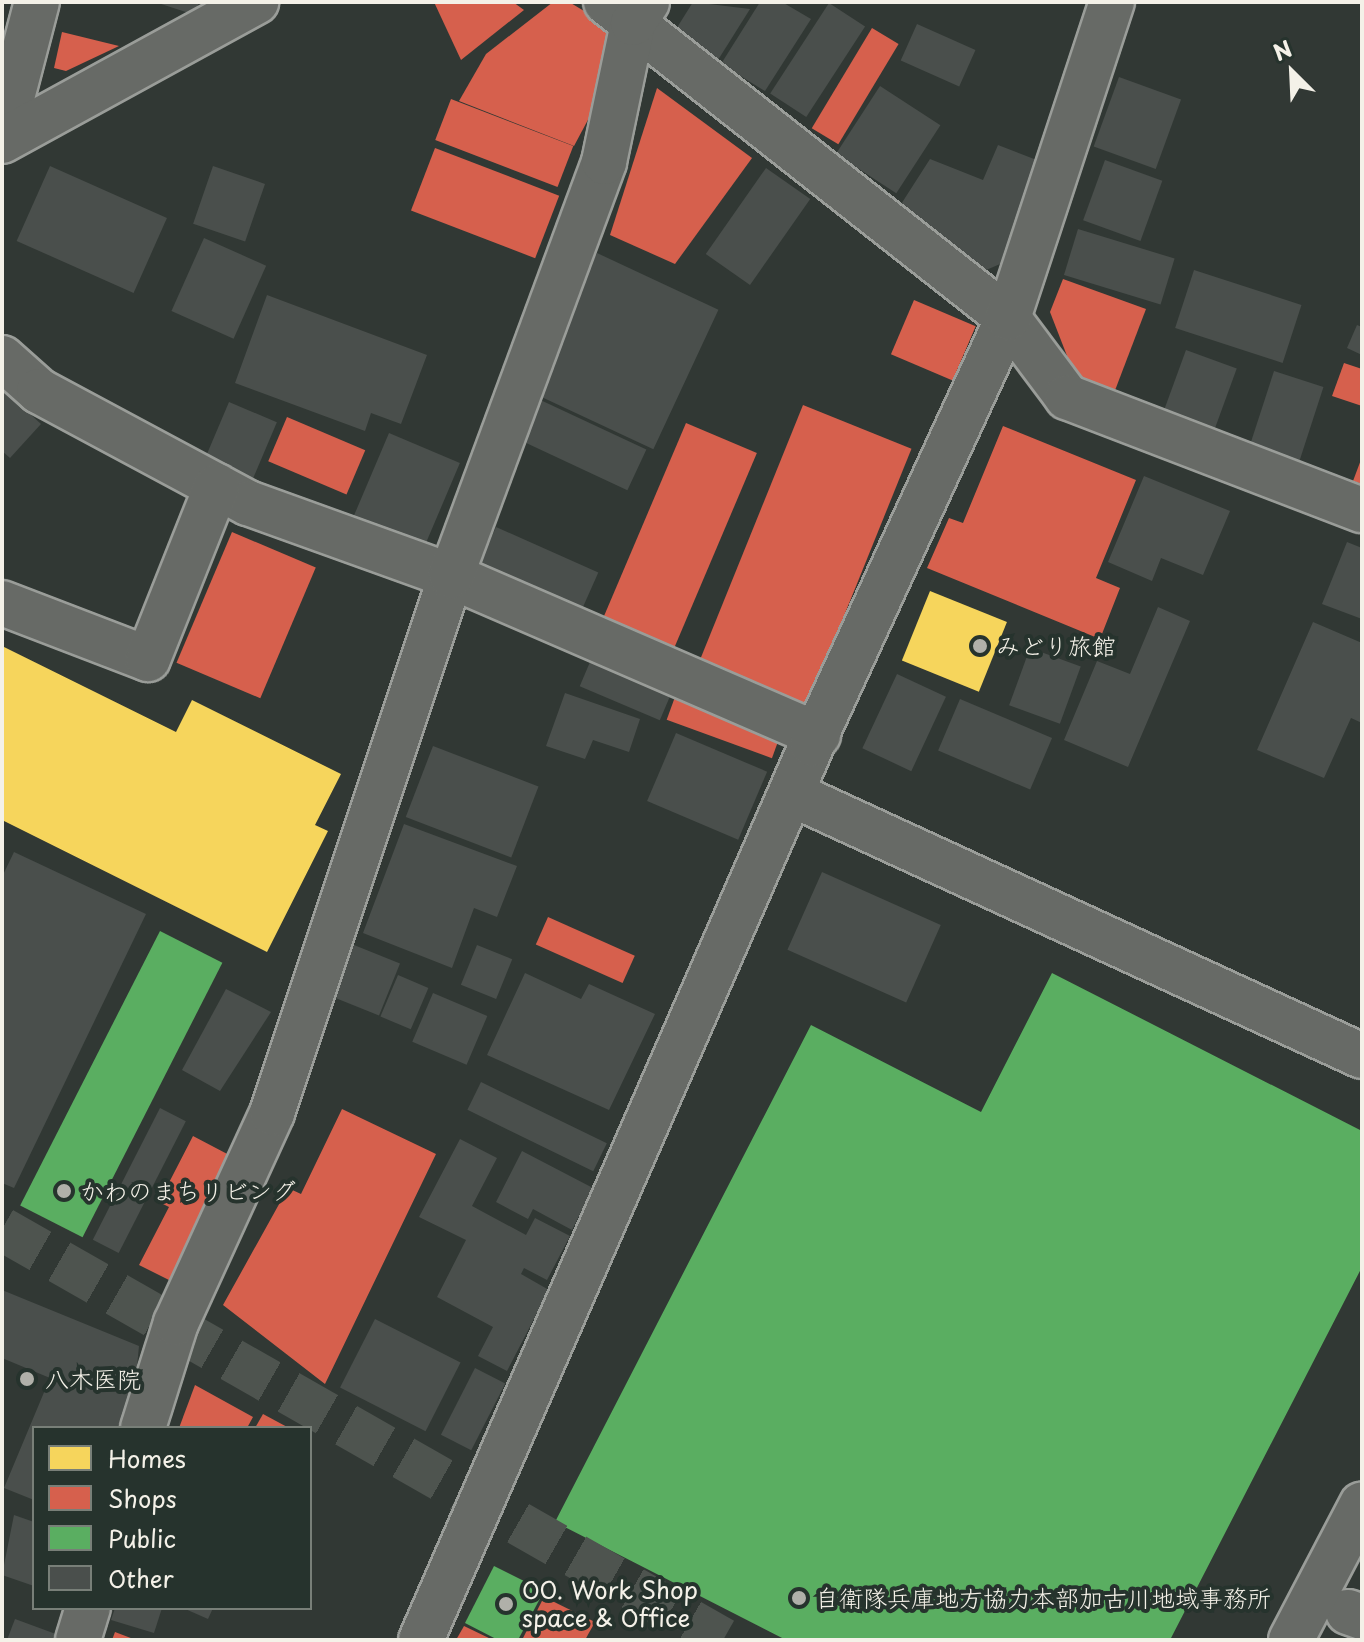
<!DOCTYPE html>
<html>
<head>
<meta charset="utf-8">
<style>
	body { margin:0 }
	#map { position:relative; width:1364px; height:1642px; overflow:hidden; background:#313834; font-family:"Playpen Sans","Klee One",sans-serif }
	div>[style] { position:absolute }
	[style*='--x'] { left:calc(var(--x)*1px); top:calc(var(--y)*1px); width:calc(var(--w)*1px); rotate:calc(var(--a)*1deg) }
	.homes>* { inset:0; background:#f6d55c; transform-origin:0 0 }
	.shops>* { inset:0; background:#d6604d; transform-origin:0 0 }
	.public>* { inset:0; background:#5aae61; transform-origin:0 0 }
	.building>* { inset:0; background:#4a4f4c; transform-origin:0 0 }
	.minor-tunnel>* { height:44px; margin-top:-22px; transform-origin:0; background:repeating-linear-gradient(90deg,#4e544f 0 44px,transparent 0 66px) }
	.roads { filter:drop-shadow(2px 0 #9a9d99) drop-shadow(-2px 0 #9a9d99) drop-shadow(0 2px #9a9d99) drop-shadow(0 -2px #9a9d99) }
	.minor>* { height:44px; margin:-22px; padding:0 22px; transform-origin:22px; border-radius:22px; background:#676a66 }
	.dots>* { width:22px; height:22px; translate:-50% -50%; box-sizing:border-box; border:4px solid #26332d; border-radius:50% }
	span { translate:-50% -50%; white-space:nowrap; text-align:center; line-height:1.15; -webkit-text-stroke:8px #26332d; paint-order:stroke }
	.poi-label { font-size:24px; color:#f4f1e8 }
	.left { translate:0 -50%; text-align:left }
	.frame { position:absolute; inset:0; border:4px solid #f4f1e8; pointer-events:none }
	.legend { position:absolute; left:32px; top:1426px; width:280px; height:184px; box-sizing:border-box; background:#26332d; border:2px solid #787f78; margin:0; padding:10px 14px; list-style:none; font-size:24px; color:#f4f1e8 }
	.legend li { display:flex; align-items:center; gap:16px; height:40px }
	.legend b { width:40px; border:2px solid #787f78 }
	.north { position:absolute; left:1252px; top:32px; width:80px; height:80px; -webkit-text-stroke:6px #26332d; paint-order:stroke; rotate:336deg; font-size:22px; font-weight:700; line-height:32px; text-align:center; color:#f4f1e8 }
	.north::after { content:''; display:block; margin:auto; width:28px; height:36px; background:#f4f1e8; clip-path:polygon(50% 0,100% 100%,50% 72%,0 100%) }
</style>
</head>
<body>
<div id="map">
	<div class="homes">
		<div style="left:930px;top:591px;width:83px;height:75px;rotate:22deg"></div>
		<div style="clip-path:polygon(2px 646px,176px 732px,192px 700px,341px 774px,315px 825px,328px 831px,267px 952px,2px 820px)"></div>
	</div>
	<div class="shops">
		<div style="clip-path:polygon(434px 2px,513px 2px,524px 10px,461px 60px)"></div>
		<div style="clip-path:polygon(553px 2px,569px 2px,611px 27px,590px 116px,574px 146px,459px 101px,486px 54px)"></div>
		<div style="left:872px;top:28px;width:31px;height:117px;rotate:31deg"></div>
		<div style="clip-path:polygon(62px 32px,119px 46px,66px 71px,54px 68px)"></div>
		<div style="clip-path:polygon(657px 88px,752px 158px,675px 264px,610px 235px)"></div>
		<div style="left:451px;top:99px;width:131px;height:44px;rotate:21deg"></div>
		<div style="left:435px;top:148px;width:133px;height:67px;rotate:21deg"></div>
		<div style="clip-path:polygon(1063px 279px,1146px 309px,1114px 393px,1076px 379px,1050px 312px)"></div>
		<div style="left:914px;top:300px;width:67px;height:59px;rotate:23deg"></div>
		<div style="clip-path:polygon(1344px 363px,1362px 369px,1362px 406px,1332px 396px)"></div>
		<div style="left:803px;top:405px;width:117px;height:287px;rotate:22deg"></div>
		<div style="left:287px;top:417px;width:85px;height:48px;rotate:23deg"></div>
		<div style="left:686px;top:423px;width:77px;height:222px;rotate:23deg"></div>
		<div style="clip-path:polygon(1003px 426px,1136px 480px,1096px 578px,1120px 588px,1100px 639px,927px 568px,949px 518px,963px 523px)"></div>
		<div style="clip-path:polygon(1362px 457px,1362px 484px,1353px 481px)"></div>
		<div style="left:232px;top:532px;width:91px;height:142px;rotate:23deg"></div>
		<div style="left:679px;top:686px;width:112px;height:36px;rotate:20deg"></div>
		<div style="left:548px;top:917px;width:95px;height:30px;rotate:24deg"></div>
		<div style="clip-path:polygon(342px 1109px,436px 1154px,325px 1384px,223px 1305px,288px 1188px,301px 1194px)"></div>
		<div style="clip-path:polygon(193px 1136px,233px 1157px,171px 1281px,139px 1265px,169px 1207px,159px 1202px)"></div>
		<div style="clip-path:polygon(195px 1385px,253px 1417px,247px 1428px,179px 1428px)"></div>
		<div style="clip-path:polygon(263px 1414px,289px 1428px,255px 1428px)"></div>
		<div style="clip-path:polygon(544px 1597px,595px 1622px,585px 1640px,522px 1640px)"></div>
		<div style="clip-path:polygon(464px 1626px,493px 1640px,456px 1640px)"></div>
		<div style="clip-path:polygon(115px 1632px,136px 1640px,112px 1640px)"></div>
	</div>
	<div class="public">
		<div style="left:160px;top:931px;width:70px;height:308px;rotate:27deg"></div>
		<div style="clip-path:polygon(1052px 973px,1362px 1131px,1362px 1267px,1170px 1640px,786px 1640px,555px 1522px,811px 1025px,981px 1112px)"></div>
		<div style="clip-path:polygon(494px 1566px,544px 1591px,518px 1640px,498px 1640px,465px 1623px)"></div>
	</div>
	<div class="building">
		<div style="clip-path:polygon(155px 2px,199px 2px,195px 15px)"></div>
		<div style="clip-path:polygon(693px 2px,750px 9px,718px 60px,673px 34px)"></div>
		<div style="clip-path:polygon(760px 2px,782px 2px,811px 19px,765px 91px,721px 64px)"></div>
		<div style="left:829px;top:3px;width:43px;height:108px;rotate:33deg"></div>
		<div style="left:917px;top:24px;width:64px;height:40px;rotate:24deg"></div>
		<div style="left:1119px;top:77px;width:66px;height:74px;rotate:20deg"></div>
		<div style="left:880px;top:86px;width:72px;height:81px;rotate:33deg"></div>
		<div style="clip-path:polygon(998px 145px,1047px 164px,1007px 261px,977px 274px,896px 212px,930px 159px,983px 180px)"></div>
		<div style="left:1105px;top:160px;width:61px;height:64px;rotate:20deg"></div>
		<div style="left:50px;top:166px;width:128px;height:82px;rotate:24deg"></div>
		<div style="left:213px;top:166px;width:55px;height:61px;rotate:19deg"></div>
		<div style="left:766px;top:168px;width:54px;height:105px;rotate:35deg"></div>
		<div style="left:1078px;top:229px;width:101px;height:48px;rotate:17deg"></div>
		<div style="left:204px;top:238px;width:68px;height:80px;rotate:24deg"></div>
		<div style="left:597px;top:253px;width:134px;height:154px;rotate:25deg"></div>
		<div style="left:1194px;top:270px;width:113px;height:61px;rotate:18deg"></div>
		<div style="clip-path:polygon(267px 295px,427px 355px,401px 424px,371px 413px,365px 431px,235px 383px)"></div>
		<div style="clip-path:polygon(1357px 325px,1362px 327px,1362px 355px,1347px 348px)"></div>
		<div style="left:1186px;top:350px;width:54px;height:69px;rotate:20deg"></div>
		<div style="left:1274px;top:371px;width:52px;height:79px;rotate:18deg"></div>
		<div style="clip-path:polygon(2px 388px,41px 424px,10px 458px,2px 451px)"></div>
		<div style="left:534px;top:397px;width:124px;height:45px;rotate:25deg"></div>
		<div style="left:229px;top:402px;width:52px;height:64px;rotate:23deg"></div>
		<div style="left:389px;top:433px;width:77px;height:94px;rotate:23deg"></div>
		<div style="clip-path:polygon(1144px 476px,1230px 511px,1203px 575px,1161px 558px,1152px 581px,1108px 562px)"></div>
		<div style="left:496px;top:527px;width:112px;height:55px;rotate:24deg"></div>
		<div style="clip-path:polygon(1347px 542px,1362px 548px,1362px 619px,1322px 604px)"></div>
		<div style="clip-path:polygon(1158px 607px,1190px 621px,1128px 767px,1064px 740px,1097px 661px,1130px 674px)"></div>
		<div style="clip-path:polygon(1313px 622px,1362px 643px,1362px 723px,1351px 718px,1324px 778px,1257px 750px)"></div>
		<div style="left:1030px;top:648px;width:54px;height:61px;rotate:20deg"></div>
		<div style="left:593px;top:655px;width:87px;height:34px;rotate:23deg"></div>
		<div style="left:897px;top:674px;width:54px;height:82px;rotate:25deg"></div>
		<div style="clip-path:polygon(565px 693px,640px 719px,629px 752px,593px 740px,585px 759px,546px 746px)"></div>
		<div style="left:960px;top:699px;width:100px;height:56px;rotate:23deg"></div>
		<div style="left:676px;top:733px;width:99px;height:74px;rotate:23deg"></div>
		<div style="left:433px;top:746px;width:113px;height:76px;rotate:21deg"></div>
		<div style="clip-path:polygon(404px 824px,517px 866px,497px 917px,474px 908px,452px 968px,363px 933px)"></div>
		<div style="clip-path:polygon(14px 852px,146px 914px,14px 1188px,2px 1183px,2px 877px)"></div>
		<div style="left:822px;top:872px;width:130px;height:85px;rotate:24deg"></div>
		<div style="left:349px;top:943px;width:55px;height:56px;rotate:22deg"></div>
		<div style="left:477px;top:945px;width:38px;height:43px;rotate:22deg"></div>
		<div style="clip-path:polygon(525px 973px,581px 999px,589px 984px,655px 1014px,609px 1110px,487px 1055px)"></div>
		<div style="left:398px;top:975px;width:33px;height:45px;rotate:23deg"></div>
		<div style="clip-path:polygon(226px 989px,271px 1012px,220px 1091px,182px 1070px)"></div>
		<div style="left:433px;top:993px;width:59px;height:53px;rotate:23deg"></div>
		<div style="left:481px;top:1082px;width:140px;height:31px;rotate:26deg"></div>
		<div style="left:160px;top:1108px;width:29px;height:148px;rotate:27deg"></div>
		<div style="clip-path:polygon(460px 1139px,497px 1158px,472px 1206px,526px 1235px,535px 1218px,570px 1236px,547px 1280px,524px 1268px,521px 1274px,549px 1290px,507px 1371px,478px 1356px,493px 1327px,437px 1297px,466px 1240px,419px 1217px)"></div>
		<div style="clip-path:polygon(522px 1151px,593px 1188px,572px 1230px,533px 1209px,528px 1219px,496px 1202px)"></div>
		<div style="clip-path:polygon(2px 1290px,139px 1346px,131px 1428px,34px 1428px,34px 1500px,4px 1488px,50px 1378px,2px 1358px)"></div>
		<div style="left:375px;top:1319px;width:96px;height:77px;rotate:27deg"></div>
		<div style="left:475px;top:1368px;width:34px;height:75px;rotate:27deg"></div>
		<div style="clip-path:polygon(14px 1515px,34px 1522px,34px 1586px,2px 1575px)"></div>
		<div style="clip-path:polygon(115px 1608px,162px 1608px,154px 1633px,111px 1620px)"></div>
		<div style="clip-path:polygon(183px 1608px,213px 1608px,208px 1619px)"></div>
		<div style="clip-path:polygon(15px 1619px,64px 1637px,63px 1640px,7px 1640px)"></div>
	</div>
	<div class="minor-tunnel">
		<div style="--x:2;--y:1229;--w:830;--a:29.68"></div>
	</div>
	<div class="roads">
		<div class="minor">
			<div style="--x:606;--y:2;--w:511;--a:38.17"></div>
			<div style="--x:1008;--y:318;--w:99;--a:53.2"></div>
			<div style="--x:1067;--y:397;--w:316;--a:21"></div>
			<div style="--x:2;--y:136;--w:138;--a:-75.4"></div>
			<div style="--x:2;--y:141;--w:290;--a:-28.7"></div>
			<div style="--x:2;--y:358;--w:50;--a:41.7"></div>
			<div style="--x:39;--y:391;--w:237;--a:28.2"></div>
			<div style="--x:248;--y:503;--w:216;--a:19.8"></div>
			<div style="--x:451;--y:576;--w:400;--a:23.4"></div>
			<div style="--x:2;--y:603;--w:156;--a:21"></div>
			<div style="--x:148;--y:659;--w:186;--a:-68.3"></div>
			<div style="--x:792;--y:794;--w:627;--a:24.69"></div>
			<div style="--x:143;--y:1428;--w:110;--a:-72.6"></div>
			<div style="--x:176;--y:1323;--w:231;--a:-65.4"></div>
			<div style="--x:272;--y:1113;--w:566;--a:-71.57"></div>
			<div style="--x:451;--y:576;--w:441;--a:-69.7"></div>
			<div style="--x:604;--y:162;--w:142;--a:-78.2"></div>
			<div style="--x:633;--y:23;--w:25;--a:-56"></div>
			<div style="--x:1348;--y:1612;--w:15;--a:20"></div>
			<div style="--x:78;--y:1640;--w:34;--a:-73"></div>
			<div style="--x:421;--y:1640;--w:978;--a:-66.42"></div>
			<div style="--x:812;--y:744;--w:469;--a:-65.3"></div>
			<div style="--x:1008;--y:318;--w:333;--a:-71.8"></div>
			<div style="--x:1291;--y:1640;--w:153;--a:-62.4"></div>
		</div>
	</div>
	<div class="dots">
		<div style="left:980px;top:646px;background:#b0b0a9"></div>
		<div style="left:64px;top:1191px;background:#b0b0a9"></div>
		<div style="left:27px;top:1379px;background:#b0b0a9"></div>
		<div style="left:799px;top:1598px;background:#b0b0a9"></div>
		<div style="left:506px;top:1604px;background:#b0b0a9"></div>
	</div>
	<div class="poi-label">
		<span class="left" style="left:996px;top:646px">みどり旅館</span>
		<span class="left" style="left:80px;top:1191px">かわのまちリビング</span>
		<span class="left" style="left:45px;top:1379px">八木医院</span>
		<span class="left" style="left:522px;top:1604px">00. Work Shop<br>space &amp; Office</span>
		<span class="left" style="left:815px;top:1598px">自衛隊兵庫地方協力本部加古川地域事務所</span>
	</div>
	<div class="frame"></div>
	<ul class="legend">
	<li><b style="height:22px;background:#f6d55c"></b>Homes</li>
	<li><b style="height:22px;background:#d6604d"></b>Shops</li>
	<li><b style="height:22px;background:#5aae61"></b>Public</li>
	<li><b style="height:22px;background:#4a4f4c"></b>Other</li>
	</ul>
	<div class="north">N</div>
</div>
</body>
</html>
